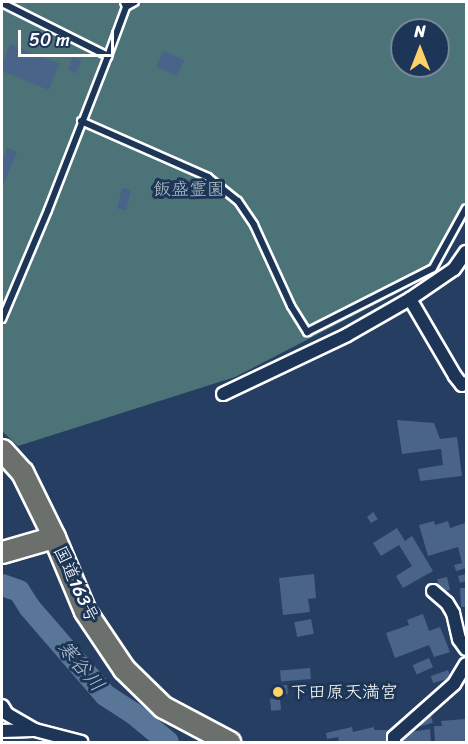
<!DOCTYPE html>
<html>
<head>
<meta charset="utf-8">
<style>
	body { margin:0 }
	#map { position:relative; width:468px; height:744px; overflow:hidden; background:#263e61; font-family:Sriracha,"Klee One",sans-serif }
	div>[style] { position:absolute }
	[style*='--x'] { left:calc(var(--x)*1px); top:calc(var(--y)*1px); width:calc(var(--w)*1px); rotate:calc(var(--a)*1deg) }
	.green>* { inset:0; background:#4c7377 }
	.river>* { height:22px; margin:-11px; padding:0 11px; transform-origin:11px; border-radius:11px; background:#597699 }
	.building>* { inset:0; background:#4a6388; transform-origin:0 0 }
	.roads { filter:drop-shadow(2px 0 #fff) drop-shadow(-2px 0 #fff) drop-shadow(0 2px #fff) drop-shadow(0 -2px #fff) }
	.lane>* { height:6px; margin:-3px; padding:0 3px; transform-origin:3px; border-radius:3px; background:#1d3557 }
	.street>* { height:12px; margin:-6px; padding:0 6px; transform-origin:6px; border-radius:6px; background:#1d3557 }
	.highway>* { height:21px; margin:-10.5px; padding:0 10.5px; transform-origin:10.5px; border-radius:10.5px; background:#6c706d }
	.dots>* { width:16px; height:16px; translate:-50% -50%; box-sizing:border-box; border:3px solid #1d3557; border-radius:50% }
	span { translate:-50% -50%; white-space:nowrap; text-align:center; line-height:1.15; -webkit-text-stroke:6px #1d3557; paint-order:stroke }
	.park-label { font-size:18px; color:#aec0c2 }
	.street-label { font-size:18px; color:#fff }
	.poi-label { font-size:18px; color:#fff }
	.left { translate:0 -50%; text-align:left }
	.water-label { font-size:20px; color:#b4c1d1; font-style:italic }
	.frame { position:absolute; inset:0; border:3px solid #fff; pointer-events:none }
	.north { position:absolute; left:390px; top:18px; width:60px; height:60px; box-sizing:border-box; background:#1d3557; border:2px solid #77869a; border-radius:50%; rotate:0deg; font-size:16px; font-weight:700; line-height:24px; text-align:center; color:#fff }
	.north::after { content:''; display:block; margin:auto; width:21px; height:27px; background:#ffd166; clip-path:polygon(50% 0,100% 100%,50% 72%,0 100%) }
	.scale { position:absolute; left:18px; top:30px; width:96px; height:27px; box-sizing:border-box; border:3px solid #fff; border-top:0; padding-left:8px; font-size:18px; line-height:21px; white-space:nowrap; color:#fff; -webkit-text-stroke:4px #1d3557; paint-order:stroke }
</style>
</head>
<body>
<div id="map">
	<div class="green">
		<div style="clip-path:polygon(evenodd,2px 2px,466px 2px,466px 210px,438px 272px,235px 377px,18px 446px,2px 431px,2px 2px,402px 30px,438px 30px,438px 66px,402px 66px,402px 30px)"></div>
	</div>
	<div class="river">
		<div style="--x:2;--y:585;--w:18;--a:19"></div>
		<div style="--x:19;--y:591;--w:20;--a:57"></div>
		<div style="--x:30;--y:608;--w:115;--a:49.2"></div>
		<div style="--x:105;--y:695;--w:33;--a:33"></div>
		<div style="--x:133;--y:713;--w:45;--a:39.6"></div>
	</div>
	<div class="building">
		<div style="left:10px;top:44px;width:53px;height:28px;rotate:22deg"></div>
		<div style="left:163px;top:51px;width:23px;height:17px;rotate:23deg"></div>
		<div style="left:73px;top:57px;width:9px;height:14px;rotate:21deg"></div>
		<div style="clip-path:polygon(7px 148px,17px 152px,2px 188px,2px 161px)"></div>
		<div style="left:122px;top:188px;width:9px;height:21px;rotate:13deg"></div>
		<div style="clip-path:polygon(397px 420px,434px 423px,440px 439px,457px 437px,462px 476px,420px 481px,418px 469px,443px 465px,441px 449px,402px 454px)"></div>
		<div style="clip-path:polygon(373px 512px,378px 519px,371px 523px,367px 517px)"></div>
		<div style="clip-path:polygon(434px 521px,435px 525px,448px 521px,450px 528px,465px 523px,466px 568px,456px 571px,454px 565px,462px 563px,458px 547px,428px 556px,419px 525px)"></div>
		<div style="clip-path:polygon(397px 528px,405px 541px,412px 536px,433px 571px,403px 588px,396px 576px,412px 566px,399px 545px,381px 556px,373px 543px)"></div>
		<div style="clip-path:polygon(314px 574px,316px 598px,308px 599px,310px 612px,283px 615px,279px 578px)"></div>
		<div style="clip-path:polygon(466px 574px,466px 581px,460px 583px,458px 576px)"></div>
		<div style="left:447px;top:577px;width:13px;height:10px;rotate:77deg"></div>
		<div style="clip-path:polygon(460px 588px,466px 588px,466px 607px,461px 607px)"></div>
		<div style="clip-path:polygon(423px 614px,429px 631px,440px 627px,450px 652px,434px 657px,429px 645px,395px 658px,386px 633px,409px 625px,407px 620px)"></div>
		<div style="left:311px;top:619px;width:15px;height:17px;rotate:79deg"></div>
		<div style="left:429px;top:658px;width:10px;height:18px;rotate:66deg"></div>
		<div style="left:310px;top:668px;width:11px;height:30px;rotate:85deg"></div>
		<div style="clip-path:polygon(448px 670px,451px 678px,433px 683px,431px 676px)"></div>
		<div style="left:287px;top:685px;width:9px;height:15px;rotate:84deg"></div>
		<div style="left:280px;top:698px;width:12px;height:10px;rotate:85deg"></div>
		<div style="left:431px;top:716px;width:7px;height:14px;rotate:74deg"></div>
		<div style="clip-path:polygon(465px 719px,466px 742px,435px 742px,434px 726px,442px 726px,441px 721px)"></div>
		<div style="clip-path:polygon(352px 727px,353px 732px,374px 727px,374px 730px,387px 730px,390px 742px,339px 742px,338px 737px,327px 739px,326px 733px)"></div>
		<div style="clip-path:polygon(430px 729px,431px 742px,397px 742px,397px 739px,404px 738px,403px 733px)"></div>
	</div>
	<div class="roads">
		<div class="lane">
			<div style="--x:2;--y:3;--w:119;--a:26.6"></div>
			<div style="--x:126;--y:7;--w:10;--a:-29"></div>
			<div style="--x:81;--y:121;--w:139;--a:23.8"></div>
			<div style="--x:208;--y:177;--w:38;--a:39"></div>
			<div style="--x:238;--y:201;--w:29;--a:56"></div>
			<div style="--x:254;--y:225;--w:89;--a:65.4"></div>
			<div style="--x:291;--y:306;--w:31;--a:58"></div>
			<div style="--x:307;--y:332;--w:141;--a:-26.9"></div>
			<div style="--x:433;--y:268;--w:68;--a:-61.2"></div>
			<div style="--x:2;--y:319;--w:118;--a:-67.1"></div>
			<div style="--x:48;--y:210;--w:165;--a:-68.7"></div>
			<div style="--x:108;--y:56;--w:52;--a:-69.8"></div>
			<div style="--x:126;--y:7;--w:5;--a:-112"></div>
		</div>
		<div class="street">
			<div style="--x:410;--y:299;--w:89;--a:59.7"></div>
			<div style="--x:455;--y:376;--w:11;--a:52"></div>
			<div style="--x:462;--y:385;--w:4;--a:-27"></div>
			<div style="--x:223;--y:394;--w:137;--a:-25.4"></div>
			<div style="--x:347;--y:335;--w:73;--a:-29.7"></div>
			<div style="--x:410;--y:299;--w:53;--a:-34.3"></div>
			<div style="--x:454;--y:269;--w:21;--a:-55"></div>
			<div style="--x:433;--y:591;--w:18;--a:41"></div>
			<div style="--x:447;--y:603;--w:12;--a:59"></div>
			<div style="--x:453;--y:613;--w:27;--a:77"></div>
			<div style="--x:459;--y:639;--w:12;--a:55"></div>
			<div style="--x:2;--y:706;--w:9;--a:58"></div>
			<div style="--x:7;--y:714;--w:32;--a:30"></div>
			<div style="--x:35;--y:730;--w:48;--a:14.6"></div>
			<div style="--x:2;--y:731;--w:31;--a:-2"></div>
			<div style="--x:394;--y:742;--w:5;--a:-90"></div>
			<div style="--x:394;--y:737;--w:80;--a:-41.5"></div>
			<div style="--x:454;--y:684;--w:23;--a:-59"></div>
		</div>
		<div class="highway">
			<div style="--x:2;--y:450;--w:30;--a:48"></div>
			<div style="--x:22;--y:472;--w:72;--a:63.8"></div>
			<div style="--x:54;--y:537;--w:80;--a:67.3"></div>
			<div style="--x:85;--y:611;--w:70;--a:56.1"></div>
			<div style="--x:124;--y:669;--w:54;--a:44.3"></div>
			<div style="--x:163;--y:707;--w:75;--a:27.9"></div>
			<div style="--x:2;--y:552;--w:54;--a:-16.1"></div>
		</div>
	</div>
	<div class="dots">
		<div style="left:278px;top:692px;background:#ffd166"></div>
	</div>
	<div class="park-label">
		<span style="left:189px;top:189px">飯盛霊園</span>
	</div>
	<div class="street-label">
		<span style="left:76px;top:584px;rotate:65deg">国道163号</span>
	</div>
	<div class="poi-label">
		<span class="left" style="left:290px;top:692px">下田原天満宮</span>
	</div>
	<div class="water-label">
		<span style="left:81px;top:666px;rotate:50deg">寒谷川</span>
	</div>
	<div class="frame"></div>
	<div class="north">N</div>
	<div class="scale">50 m</div>
</div>
</body>
</html>
